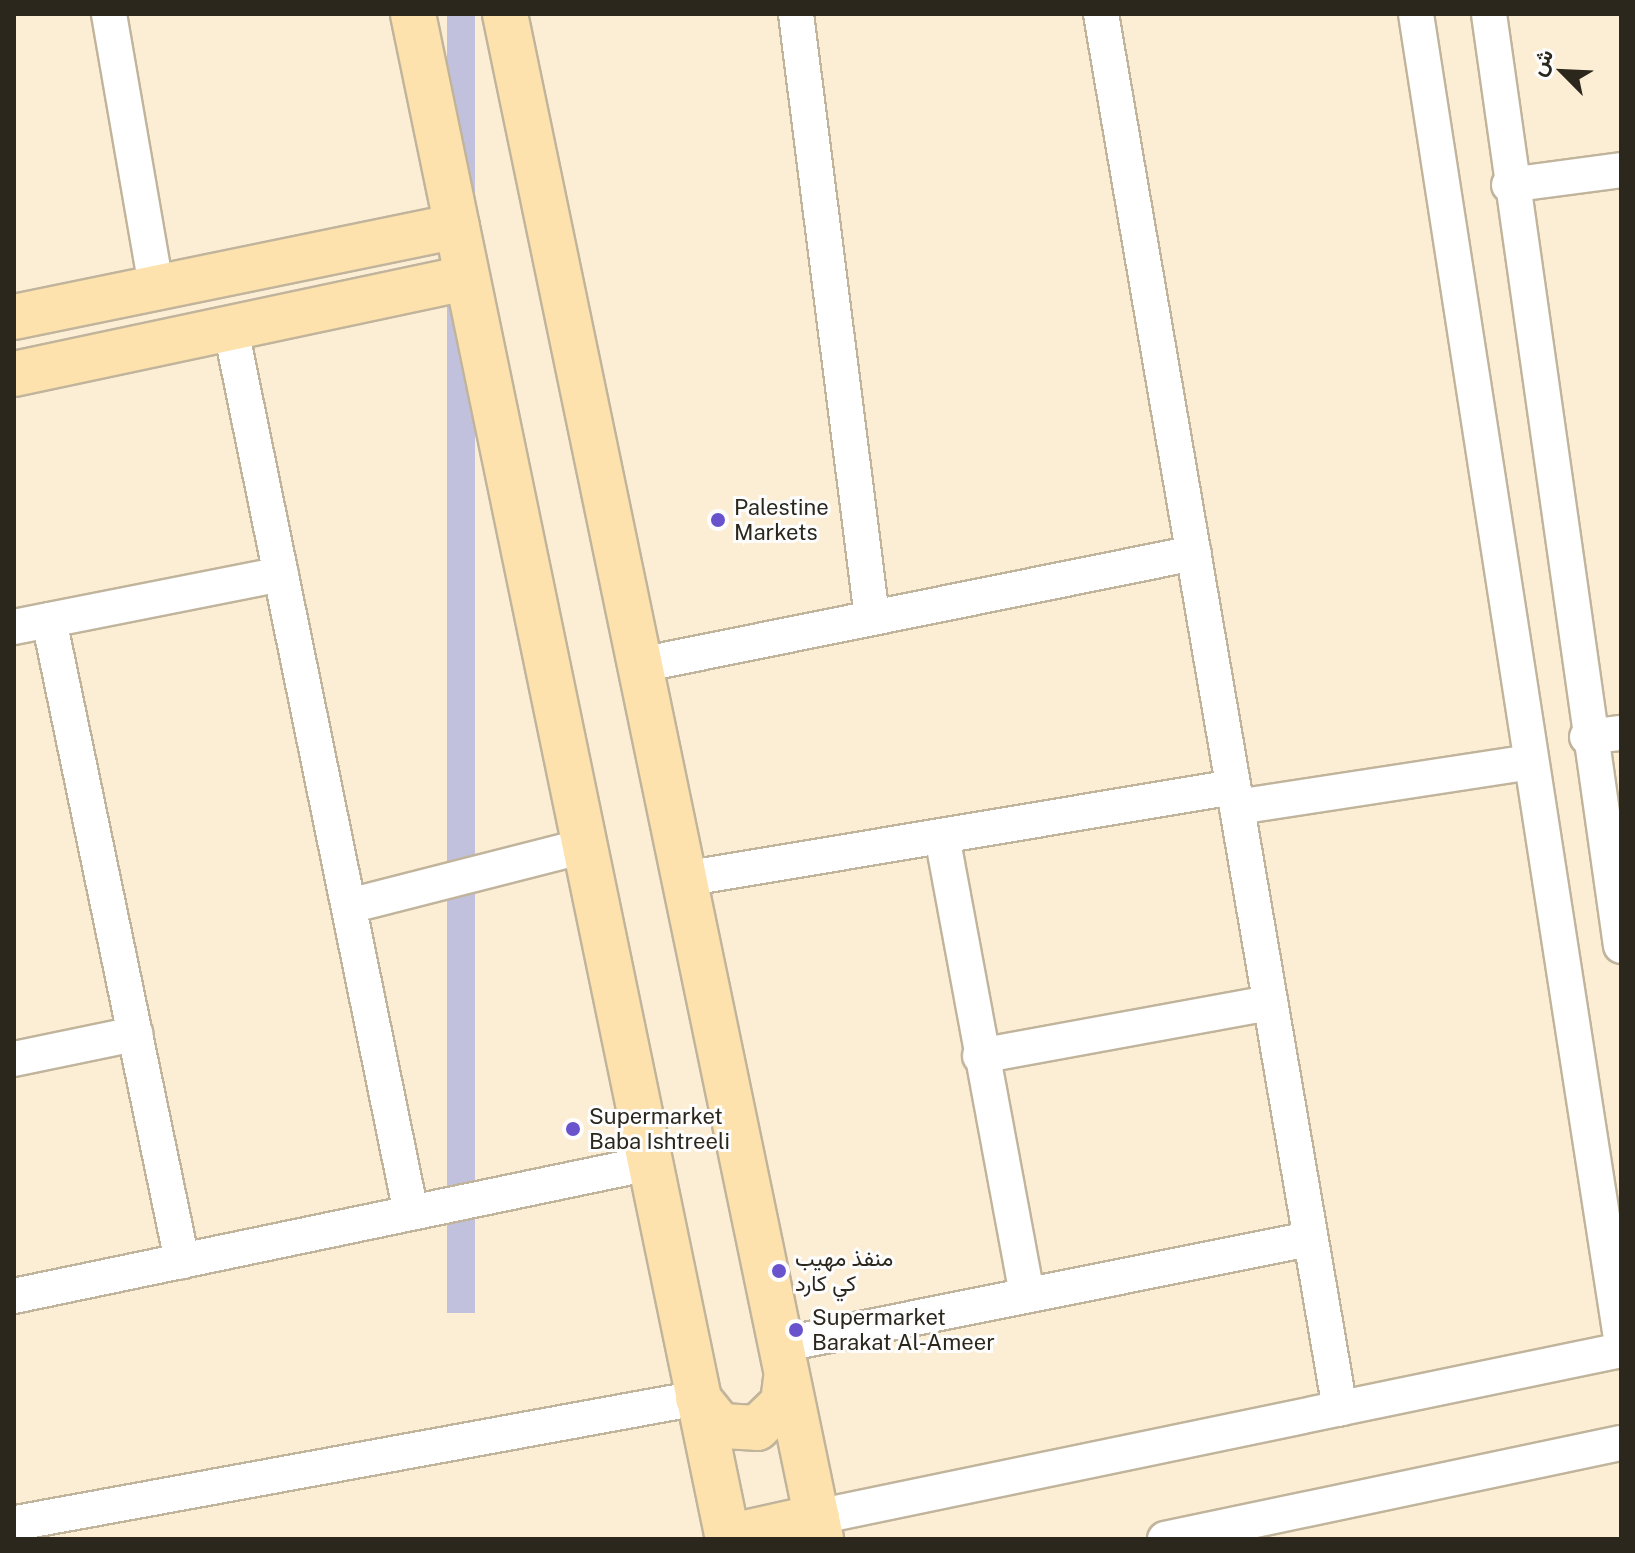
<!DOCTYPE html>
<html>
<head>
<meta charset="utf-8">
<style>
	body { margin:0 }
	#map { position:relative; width:1635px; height:1553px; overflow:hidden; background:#fceed4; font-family:"Public Sans",Vazirmatn,sans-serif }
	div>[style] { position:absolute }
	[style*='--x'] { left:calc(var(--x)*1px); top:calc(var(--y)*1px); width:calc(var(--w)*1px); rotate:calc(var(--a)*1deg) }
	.green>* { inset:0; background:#c2c1dd; transform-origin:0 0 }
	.roads { filter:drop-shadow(2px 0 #c1b49c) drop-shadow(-2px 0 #c1b49c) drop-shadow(0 2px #c1b49c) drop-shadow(0 -2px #c1b49c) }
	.minor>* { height:34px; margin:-17px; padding:0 17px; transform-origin:17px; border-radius:17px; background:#fff }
	.major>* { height:44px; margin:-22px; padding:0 22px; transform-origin:22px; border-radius:22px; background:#fde2ad }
	.dots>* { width:22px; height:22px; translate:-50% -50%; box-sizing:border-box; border:4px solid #fdfdfd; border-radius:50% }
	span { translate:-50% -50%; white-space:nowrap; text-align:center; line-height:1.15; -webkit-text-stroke:6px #fdfdfd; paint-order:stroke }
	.poi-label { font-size:22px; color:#2c271d }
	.left { translate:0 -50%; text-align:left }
	.frame { position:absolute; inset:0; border:16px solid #2c271d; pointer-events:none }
	.north { position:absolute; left:1523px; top:32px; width:80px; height:80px; -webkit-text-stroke:6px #fdfdfd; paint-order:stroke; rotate:294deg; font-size:22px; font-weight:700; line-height:32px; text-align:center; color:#2c271d }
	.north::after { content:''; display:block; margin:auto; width:28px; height:36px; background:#2c271d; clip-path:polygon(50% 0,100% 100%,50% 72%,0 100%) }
</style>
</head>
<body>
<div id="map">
	<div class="green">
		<div style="left:447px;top:14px;width:28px;height:1299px"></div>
	</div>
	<div class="roads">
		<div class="minor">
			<div style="--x:109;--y:14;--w:277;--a:80.2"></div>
			<div style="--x:796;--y:14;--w:608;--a:82.82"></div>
			<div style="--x:1101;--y:14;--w:1415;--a:80.28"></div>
			<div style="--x:1416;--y:14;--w:1340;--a:81.2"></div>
			<div style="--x:1489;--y:14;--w:941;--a:81.94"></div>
			<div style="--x:1509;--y:185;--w:113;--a:-7.6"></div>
			<div style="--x:231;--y:330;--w:901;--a:78.48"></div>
			<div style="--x:49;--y:620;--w:655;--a:78.28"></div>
			<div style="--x:14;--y:627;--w:272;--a:-11.2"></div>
			<div style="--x:640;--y:665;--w:565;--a:-11.43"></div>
			<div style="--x:1587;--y:737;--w:34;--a:-7"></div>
			<div style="--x:1237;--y:807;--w:296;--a:-8.7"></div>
			<div style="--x:942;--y:836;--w:465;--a:79.5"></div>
			<div style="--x:684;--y:879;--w:557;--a:-9.51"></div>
			<div style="--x:349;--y:906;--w:244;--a:-14.3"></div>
			<div style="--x:980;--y:1056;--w:295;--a:-10.4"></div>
			<div style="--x:14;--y:1059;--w:124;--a:-11.7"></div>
			<div style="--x:14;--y:1296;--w:650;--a:-11.81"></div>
			<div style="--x:780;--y:1345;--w:540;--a:-11.33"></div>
			<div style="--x:817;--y:1517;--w:821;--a:-11.73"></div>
			<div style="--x:16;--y:1523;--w:693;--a:-10.39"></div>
			<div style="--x:1165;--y:1539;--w:466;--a:-11.9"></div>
		</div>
		<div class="major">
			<div style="--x:413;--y:14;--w:1557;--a:78.33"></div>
			<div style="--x:505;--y:14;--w:1557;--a:78.29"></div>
			<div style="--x:14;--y:317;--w:452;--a:-11.6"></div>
			<div style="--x:14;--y:374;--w:463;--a:-12"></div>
			<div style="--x:698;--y:1398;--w:36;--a:51"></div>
			<div style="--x:721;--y:1426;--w:36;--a:3"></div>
			<div style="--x:757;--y:1428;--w:36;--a:-44"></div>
			<div style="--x:783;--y:1403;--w:24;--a:-83"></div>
			<div style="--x:727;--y:1537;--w:92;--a:-12.5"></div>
		</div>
	</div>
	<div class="dots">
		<div style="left:718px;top:520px;background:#6853cc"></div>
		<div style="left:573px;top:1129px;background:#6853cc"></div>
		<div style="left:779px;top:1271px;background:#6853cc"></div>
		<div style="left:796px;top:1330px;background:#6853cc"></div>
	</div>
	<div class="poi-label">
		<span class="left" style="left:734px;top:520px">Palestine<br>Markets</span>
		<span class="left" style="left:589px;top:1129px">Supermarket<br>Baba Ishtreeli</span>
		<span class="left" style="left:795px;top:1271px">منفذ مهيب<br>كي كارد</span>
		<span class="left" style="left:812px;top:1330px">Supermarket<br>Barakat Al-Ameer</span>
	</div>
	<div class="frame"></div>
	<div class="north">ش</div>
</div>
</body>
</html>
